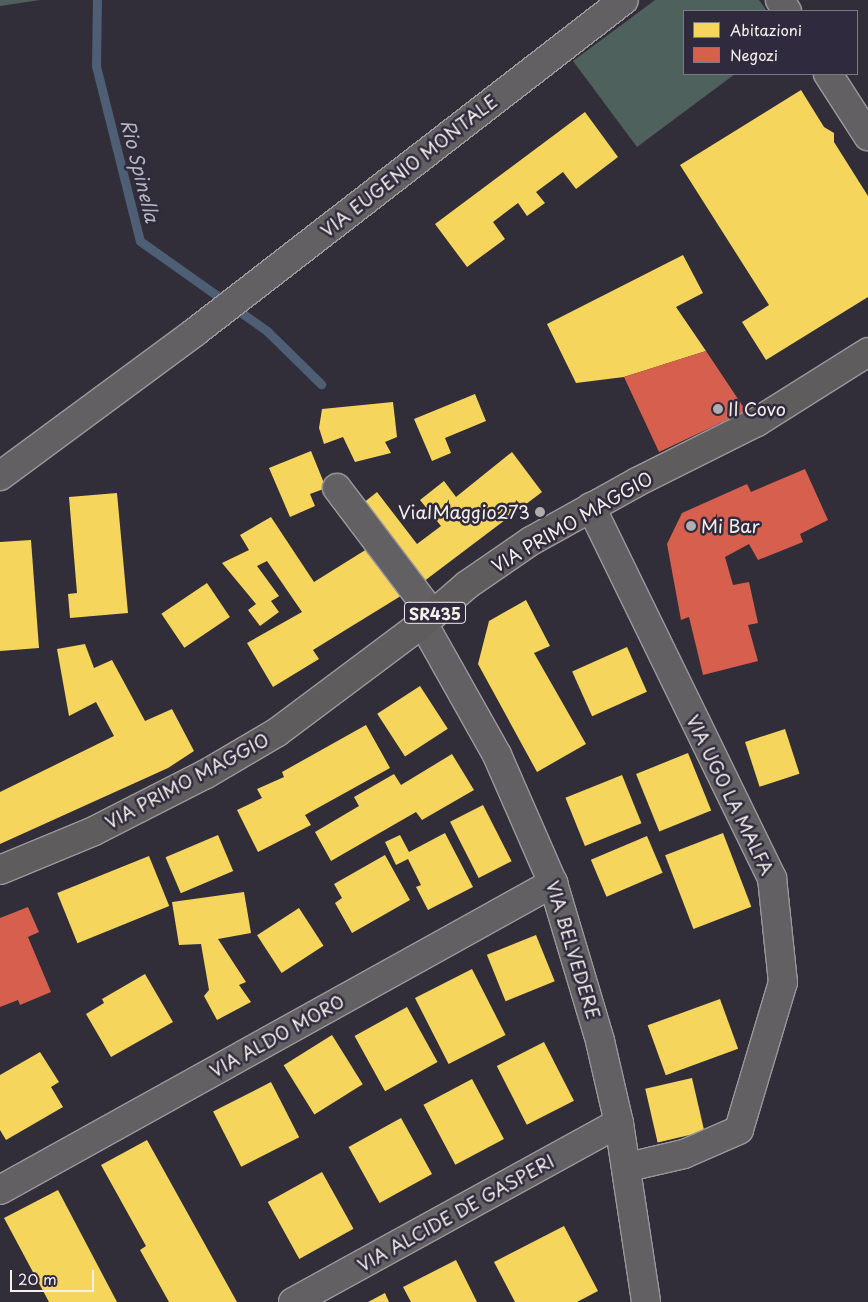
<!DOCTYPE html>
<html>
<head>
<meta charset="utf-8">
<style>
	body { margin:0 }
	#map { position:relative; width:868px; height:1302px; overflow:hidden; background:#312e39; font-family:"Playpen Sans",sans-serif }
	div>[style] { position:absolute }
	[style*='--x'] { left:calc(var(--x)*1px); top:calc(var(--y)*1px); width:calc(var(--w)*1px); rotate:calc(var(--a)*1deg) }
	.green>* { inset:0; background:#4f615d }
	.homes>* { inset:0; background:#f6d55c; transform-origin:0 0 }
	.shops>* { inset:0; background:#d6604d }
	.stream>* { height:9px; margin:-4.5px; padding:0 4.5px; transform-origin:4.5px; border-radius:4.5px; background:#4d5e75 }
	.roads { filter:drop-shadow(1px 0 #9a989b) drop-shadow(-1px 0 #9a989b) drop-shadow(0 1px #9a989b) drop-shadow(0 -1px #9a989b) }
	.minor>* { height:28px; margin:-14px; padding:0 14px; transform-origin:14px; border-radius:14px; background:#626063 }
	.major>* { height:28px; margin:-14px; padding:0 14px; transform-origin:14px; border-radius:14px; background:#5f5c5e }
	.dots>* { width:14px; height:14px; translate:-50% -50%; box-sizing:border-box; border:2px solid #2f2a3d; border-radius:50% }
	span { translate:-50% -50%; white-space:nowrap; text-align:center; line-height:1.15; -webkit-text-stroke:5px #2f2a3d; paint-order:stroke }
	.shield-label span { padding:1px 4px; background:#2f2a3d; border:1px solid; border-radius:4px; -webkit-text-stroke-width:0 }
	.shield-label { font-size:16px; color:#f4f1e8; font-weight:700 }
	.street-label { font-size:18px; color:#f4f1e8 }
	.poi-label { font-size:18px; color:#f4f1e8 }
	.left { translate:0 -50%; text-align:left }
	.right { translate:-100% -50%; text-align:right }
	.water-label { font-size:19px; color:#b2b8bc; font-style:italic }
	.legend { position:absolute; left:683px; top:10px; width:175px; height:65px; box-sizing:border-box; background:#2f2a3d; border:1px solid #7e7a81; margin:0; padding:6px 9px; list-style:none; font-size:15px; color:#f4f1e8 }
	.legend li { display:flex; align-items:center; gap:10px; height:25px }
	.legend b { width:25px; border:1px solid #7e7a81 }
	.scale { position:absolute; left:10px; top:1270px; width:84px; height:22px; box-sizing:border-box; border:2px solid #f4f1e8; border-top:0; padding-left:6px; font-size:15px; line-height:18px; white-space:nowrap; color:#f4f1e8; -webkit-text-stroke:4px #2f2a3d; paint-order:stroke }
</style>
</head>
<body>
<div id="map">
	<div class="green">
		<div style="clip-path:polygon(0 0,40px 0,0 6px)"></div>
		<div style="clip-path:polygon(655px 0,759px 0,767px 11px,684px 11px,684px 74px,735px 74px,637px 147px,573px 61px)"></div>
	</div>
	<div class="homes">
		<div style="clip-path:polygon(801px 90px,824px 127px,834px 133px,834px 142px,868px 196px,868px 297px,766px 360px,742px 322px,769px 305px,680px 165px)"></div>
		<div style="clip-path:polygon(585px 112px,618px 157px,576px 189px,563px 172px,536px 192px,545px 203px,527px 216px,518px 203px,493px 222px,505px 239px,467px 267px,435px 224px)"></div>
		<div style="clip-path:polygon(683px 255px,703px 293px,676px 307px,706px 351px,624px 377px,576px 383px,547px 324px)"></div>
		<div style="clip-path:polygon(475px 394px,486px 421px,445px 438px,451px 453px,432px 461px,414px 419px)"></div>
		<div style="clip-path:polygon(393px 402px,397px 437px,385px 442px,391px 453px,355px 462px,343px 437px,324px 444px,319px 428px,322px 409px)"></div>
		<div style="clip-path:polygon(311px 451px,326px 488px,310px 494px,315px 506px,290px 517px,269px 468px)"></div>
		<div style="clip-path:polygon(512px 452px,542px 492px,423px 582px,362px 504px,377px 492px,417px 544px,441px 526px,420px 500px,444px 481px,456px 497px)"></div>
		<div style="clip-path:polygon(117px 493px,128px 613px,70px 618px,68px 594px,77px 593px,69px 497px)"></div>
		<div style="clip-path:polygon(271px 517px,314px 582px,375px 544px,404px 594px,313px 650px,319px 659px,273px 687px,247px 643px,302px 612px,267px 561px,257px 566px,279px 596px,271px 601px,279px 612px,260px 626px,248px 610px,256px 604px,222px 563px,249px 550px,240px 535px)"></div>
		<div style="clip-path:polygon(31px 540px,39px 648px,0 651px,0 542px)"></div>
		<div style="left:207px;top:583px;width:41px;height:55px;rotate:56deg"></div>
		<div style="clip-path:polygon(526px 600px,550px 646px,534px 653px,586px 744px,537px 772px,478px 664px,489px 621px)"></div>
		<div style="clip-path:polygon(85px 644px,94px 668px,112px 660px,145px 721px,172px 709px,194px 751px,168px 768px,0 844px,0 792px,114px 736px,96px 702px,69px 716px,57px 649px)"></div>
		<div style="left:627px;top:647px;width:49px;height:60px;rotate:66deg"></div>
		<div style="left:420px;top:686px;width:51px;height:51px;rotate:57deg"></div>
		<div style="clip-path:polygon(366px 725px,390px 768px,305px 815px,311px 825px,258px 852px,237px 810px,262px 798px,257px 789px,284px 777px,282px 772px)"></div>
		<div style="left:785px;top:729px;width:47px;height:42px;rotate:72deg"></div>
		<div style="left:688px;top:753px;width:62px;height:56px;rotate:68deg"></div>
		<div style="clip-path:polygon(452px 754px,474px 790px,422px 820px,416px 812px,331px 861px,315px 832px,359px 806px,354px 797px,394px 774px,401px 785px)"></div>
		<div style="left:622px;top:775px;width:52px;height:61px;rotate:68deg"></div>
		<div style="left:483px;top:805px;width:63px;height:37px;rotate:63deg"></div>
		<div style="clip-path:polygon(445px 833px,473px 887px,428px 910px,416px 887px,421px 885px,408px 859px,396px 865px,385px 842px,400px 835px,409px 852px)"></div>
		<div style="left:723px;top:833px;width:79px;height:62px;rotate:69deg"></div>
		<div style="left:218px;top:835px;width:39px;height:57px;rotate:67deg"></div>
		<div style="left:647px;top:836px;width:40px;height:61px;rotate:67deg"></div>
		<div style="clip-path:polygon(385px 855px,410px 900px,352px 933px,335px 903px,342px 898px,334px 884px)"></div>
		<div style="left:149px;top:856px;width:54px;height:99px;rotate:68deg"></div>
		<div style="clip-path:polygon(244px 892px,251px 933px,218px 939px,246px 982px,239px 985px,251px 1002px,217px 1020px,204px 996px,209px 990px,201px 944px,179px 945px,172px 902px)"></div>
		<div style="left:299px;top:908px;width:45px;height:50px;rotate:57deg"></div>
		<div style="left:536px;top:935px;width:50px;height:53px;rotate:68deg"></div>
		<div style="left:472px;top:969px;width:74px;height:64px;rotate:63deg"></div>
		<div style="clip-path:polygon(145px 974px,173px 1022px,111px 1057px,86px 1014px,104px 1003px,102px 999px)"></div>
		<div style="left:720px;top:999px;width:53px;height:77px;rotate:70deg"></div>
		<div style="left:407px;top:1007px;width:63px;height:60px;rotate:61deg"></div>
		<div style="left:332px;top:1035px;width:58px;height:57px;rotate:58deg"></div>
		<div style="left:544px;top:1042px;width:66px;height:53px;rotate:63deg"></div>
		<div style="clip-path:polygon(40px 1052px,59px 1082px,51px 1087px,63px 1107px,6px 1140px,0 1130px,0 1075px)"></div>
		<div style="left:692px;top:1078px;width:55px;height:48px;rotate:77deg"></div>
		<div style="left:472px;top:1079px;width:68px;height:55px;rotate:62deg"></div>
		<div style="left:271px;top:1082px;width:62px;height:65px;rotate:63deg"></div>
		<div style="left:401px;top:1118px;width:64px;height:60px;rotate:61deg"></div>
		<div style="clip-path:polygon(147px 1140px,237px 1302px,169px 1302px,140px 1250px,146px 1246px,101px 1165px)"></div>
		<div style="left:322px;top:1172px;width:65px;height:62px;rotate:61deg"></div>
		<div style="clip-path:polygon(58px 1190px,117px 1302px,49px 1302px,4px 1218px)"></div>
		<div style="clip-path:polygon(564px 1226px,598px 1291px,577px 1302px,515px 1302px,494px 1262px)"></div>
		<div style="clip-path:polygon(456px 1260px,477px 1302px,411px 1302px,403px 1287px)"></div>
		<div style="clip-path:polygon(385px 1293px,389px 1302px,368px 1302px)"></div>
	</div>
	<div class="shops">
		<div style="clip-path:polygon(706px 351px,746px 411px,659px 452px,624px 377px)"></div>
		<div style="clip-path:polygon(805px 469px,828px 520px,800px 534px,803px 542px,758px 560px,749px 544px,725px 557px,733px 585px,749px 582px,758px 623px,748px 625px,758px 661px,703px 675px,689px 617px,681px 620px,667px 544px,682px 513px,747px 484px,751px 492px)"></div>
		<div style="clip-path:polygon(28px 907px,39px 932px,28px 937px,51px 992px,20px 1005px,18px 1000px,0 1007px,0 918px)"></div>
	</div>
	<div class="stream">
		<div style="--x:97;--y:0;--w:66;--a:90.9"></div>
		<div style="--x:96;--y:66;--w:180;--a:75.9"></div>
		<div style="--x:140;--y:241;--w:156;--a:35.3"></div>
		<div style="--x:267;--y:331;--w:76;--a:44.5"></div>
	</div>
	<div class="roads">
		<div class="minor">
			<div style="--x:780;--y:0;--w:13;--a:58"></div>
			<div style="--x:828;--y:74;--w:74;--a:57.2"></div>
			<div style="--x:0;--y:476;--w:242;--a:-36.4"></div>
			<div style="--x:195;--y:332;--w:542;--a:-37.74"></div>
			<div style="--x:337;--y:488;--w:159;--a:52.9"></div>
			<div style="--x:591;--y:507;--w:413;--a:64"></div>
			<div style="--x:772;--y:878;--w:105;--a:84"></div>
			<div style="--x:783;--y:982;--w:154;--a:106.6"></div>
			<div style="--x:739;--y:1130;--w:60;--a:156.4"></div>
			<div style="--x:684;--y:1154;--w:57;--a:166.9"></div>
			<div style="--x:423;--y:623;--w:151;--a:60.7"></div>
			<div style="--x:497;--y:755;--w:140;--a:66.4"></div>
			<div style="--x:553;--y:883;--w:165;--a:73.4"></div>
			<div style="--x:600;--y:1041;--w:84;--a:77"></div>
			<div style="--x:619;--y:1123;--w:181;--a:81.4"></div>
			<div style="--x:0;--y:1190;--w:633;--a:-29.04"></div>
			<div style="--x:293;--y:1302;--w:372;--a:-28.8"></div>
		</div>
		<div class="major">
			<div style="--x:0;--y:870;--w:102;--a:-22.5"></div>
			<div style="--x:94;--y:831;--w:126;--a:-27"></div>
			<div style="--x:206;--y:774;--w:81;--a:-30.4"></div>
			<div style="--x:276;--y:733;--w:184;--a:-36.8"></div>
			<div style="--x:423;--y:623;--w:58;--a:-40.8"></div>
			<div style="--x:467;--y:585;--w:78;--a:-34.5"></div>
			<div style="--x:531;--y:541;--w:121;--a:-29.1"></div>
			<div style="--x:637;--y:482;--w:134;--a:-26.6"></div>
			<div style="--x:757;--y:422;--w:131;--a:-32.2"></div>
		</div>
	</div>
	<div class="dots">
		<div style="left:718px;top:409px;background:#b0adab"></div>
		<div style="left:540px;top:512px;background:#b0adab"></div>
		<div style="left:691px;top:526px;background:#b0adab"></div>
	</div>
	<div class="shield-label">
		<span style="left:435px;top:613px">SR435</span>
	</div>
	<div class="street-label">
		<span style="left:409px;top:166px;rotate:-38deg">VIA EUGENIO MONTALE</span>
		<span style="left:572px;top:522px;rotate:-30deg">VIA PRIMO MAGGIO</span>
		<span style="left:187px;top:781px;rotate:-28deg">VIA PRIMO MAGGIO</span>
		<span style="left:730px;top:795px;rotate:64deg">VIA UGO LA MALFA</span>
		<span style="left:573px;top:950px;rotate:73deg">VIA BELVEDERE</span>
		<span style="left:277px;top:1036px;rotate:-29deg">VIA ALDO MORO</span>
		<span style="left:456px;top:1213px;rotate:-29deg">VIA ALCIDE DE GASPERI</span>
	</div>
	<div class="poi-label">
		<span class="left" style="left:728px;top:409px">Il Covo</span>
		<span class="right" style="left:530px;top:512px">ViaIMaggio273</span>
		<span class="left" style="left:701px;top:526px">Mi Bar</span>
	</div>
	<div class="water-label">
		<span style="left:140px;top:171px;rotate:76deg">Rio Spinella</span>
	</div>
	<ul class="legend">
	<li><b style="height:14px;background:#f6d55c"></b>Abitazioni</li>
	<li><b style="height:14px;background:#d6604d"></b>Negozi</li>
	</ul>
	<div class="scale">20 m</div>
</div>
</body>
</html>
